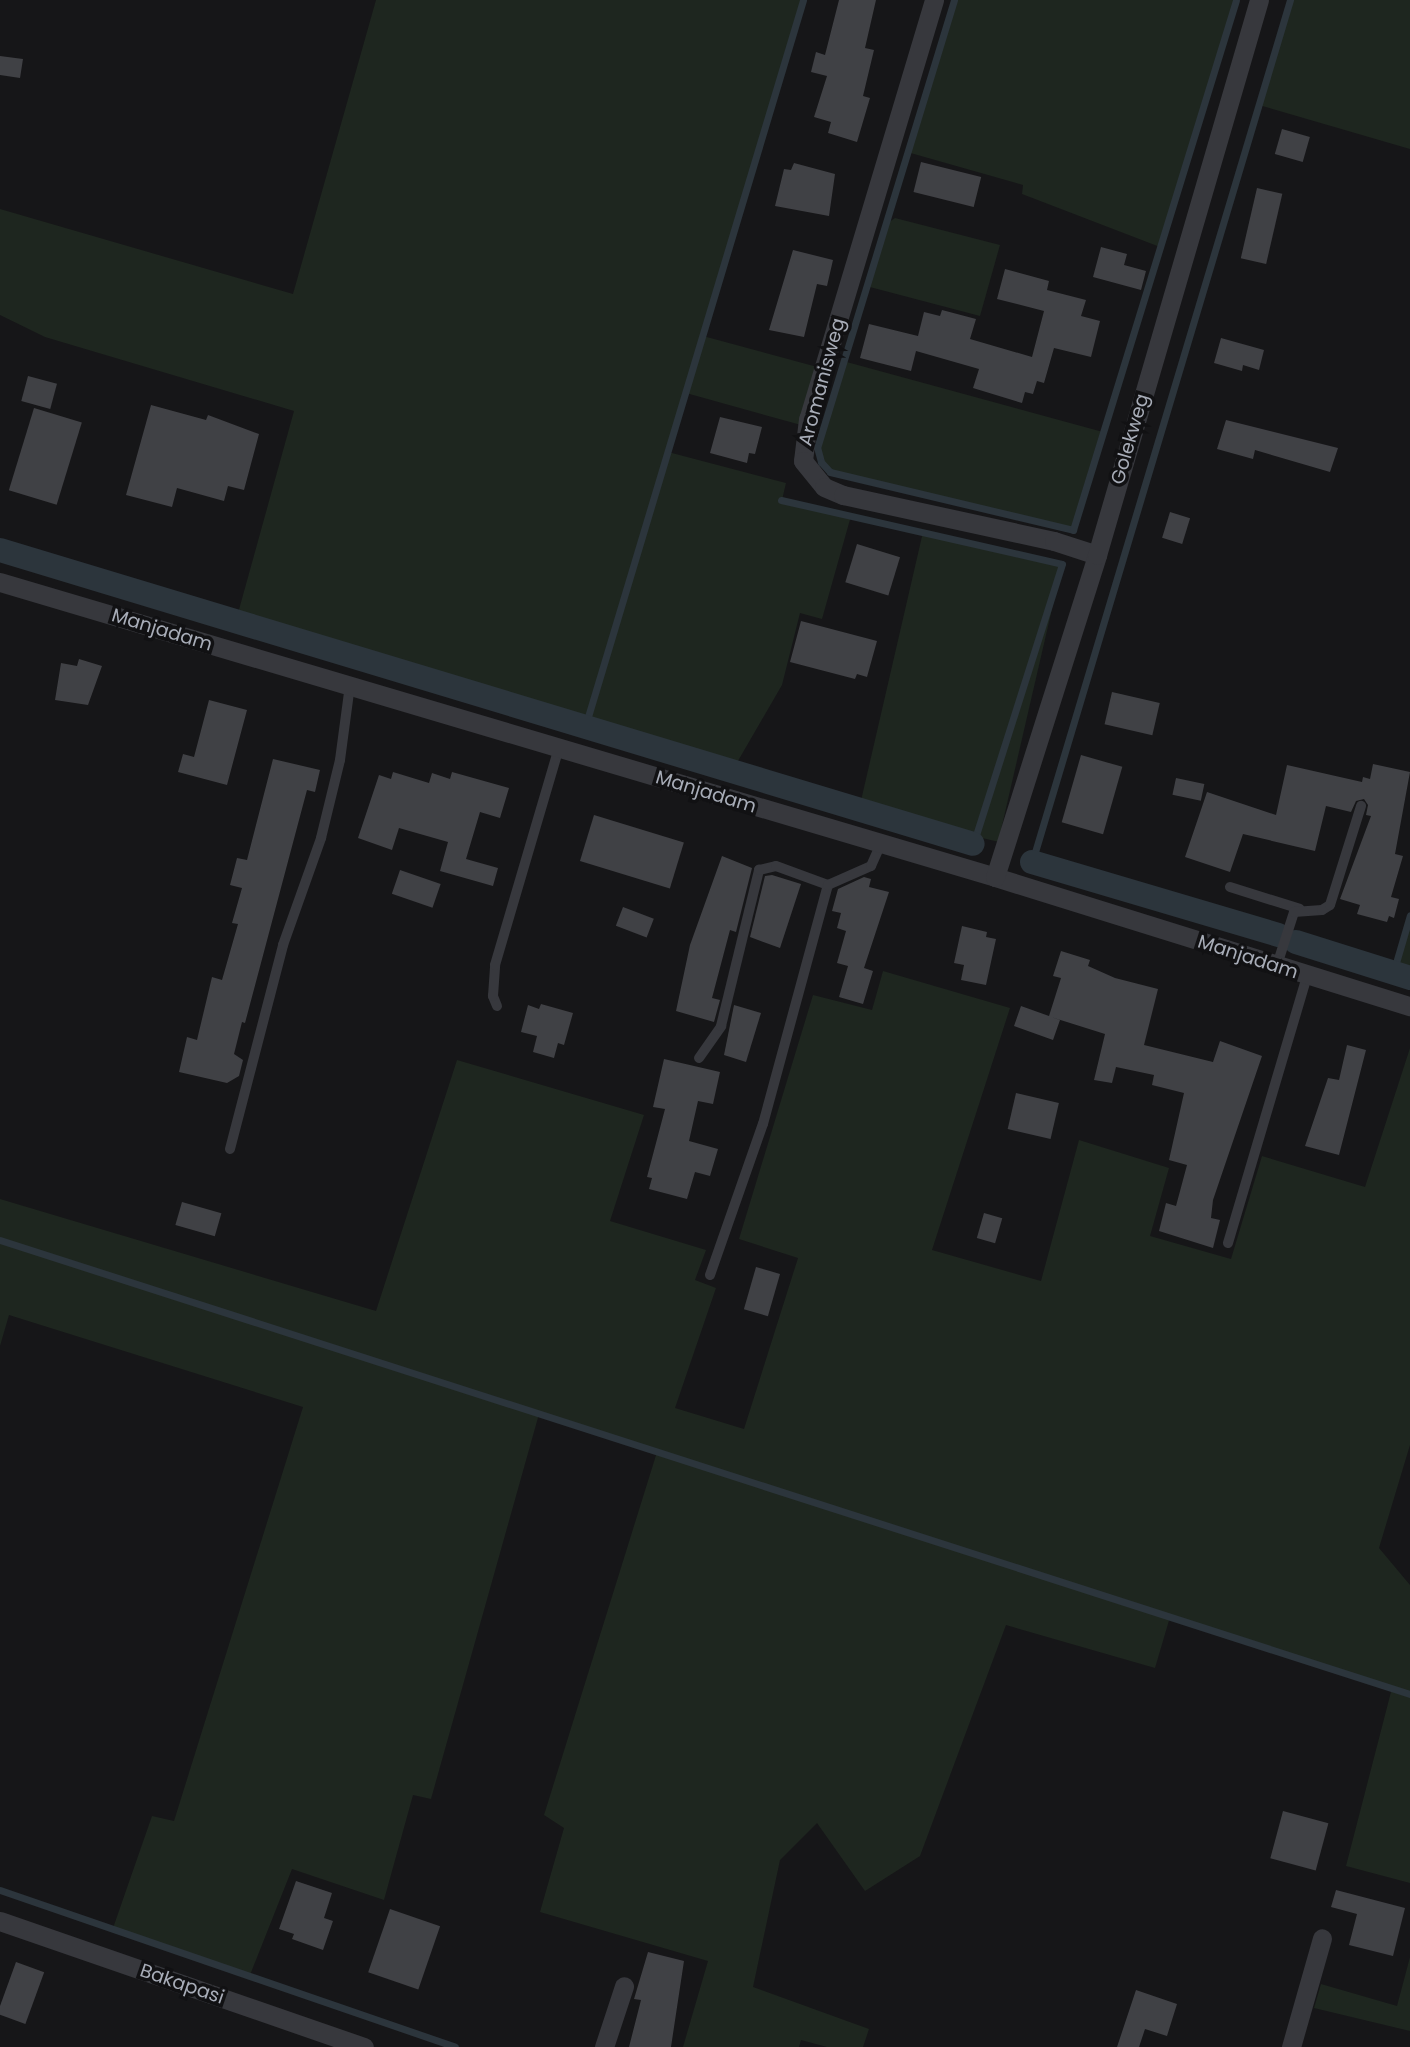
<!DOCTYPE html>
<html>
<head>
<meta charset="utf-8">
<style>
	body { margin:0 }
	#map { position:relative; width:1410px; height:2047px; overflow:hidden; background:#161618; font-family:Poppins,sans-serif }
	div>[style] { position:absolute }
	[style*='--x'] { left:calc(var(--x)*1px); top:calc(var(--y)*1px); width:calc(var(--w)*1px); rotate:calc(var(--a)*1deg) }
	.green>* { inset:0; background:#1e261f; transform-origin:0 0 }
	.stream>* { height:7px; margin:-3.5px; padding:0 3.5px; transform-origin:3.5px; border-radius:3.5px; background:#2c353c }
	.canal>* { height:24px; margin:-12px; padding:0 12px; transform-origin:12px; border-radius:12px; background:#2c353c }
	.building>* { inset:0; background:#404145; transform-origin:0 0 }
	.lane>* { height:10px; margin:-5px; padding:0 5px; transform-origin:5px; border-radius:5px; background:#37383d }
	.street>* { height:19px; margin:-9.5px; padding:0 9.5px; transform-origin:9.5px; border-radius:9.5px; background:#37383d }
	span { translate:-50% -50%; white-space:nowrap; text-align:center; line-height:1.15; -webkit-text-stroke:7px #111113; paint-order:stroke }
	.street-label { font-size:19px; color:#a8adb8 }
</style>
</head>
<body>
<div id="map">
	<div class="green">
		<div style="clip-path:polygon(376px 0,803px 0,703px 336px,821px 368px,801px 425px,686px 393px,668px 452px,786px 483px,782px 500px,851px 516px,822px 619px,800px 613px,782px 685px,731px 773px,235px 624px,294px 411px,45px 337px,0 315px,0 209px,293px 294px)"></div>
		<div style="clip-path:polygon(954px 0,1236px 0,1160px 247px,1022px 194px,1023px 185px,907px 152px)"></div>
		<div style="clip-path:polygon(1290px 0,1410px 0,1410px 149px,1259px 105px)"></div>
		<div style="clip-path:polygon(895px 218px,1000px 245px,980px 316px,866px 286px,885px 225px)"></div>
		<div style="clip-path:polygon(843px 361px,1103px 432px,1073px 530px,830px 472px,821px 462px,817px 447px)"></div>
		<div style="left:923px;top:532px;width:143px;height:285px;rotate:13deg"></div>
		<div style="clip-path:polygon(1410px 915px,1410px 978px,1393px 973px)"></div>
		<div style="clip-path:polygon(883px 971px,1010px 1008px,932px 1250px,1041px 1281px,1079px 1140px,1169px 1168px,1150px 1236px,1231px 1259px,1262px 1156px,1365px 1187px,1410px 1048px,1410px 1445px,1379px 1548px,1410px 1585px,1410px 1883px,1346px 1866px,1392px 1688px,1170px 1617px,1155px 1668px,1006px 1625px,920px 1856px,865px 1891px,817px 1823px,780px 1860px,753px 1987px,869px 2029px,863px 2047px,827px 2047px,801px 2040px,799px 2047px,683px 2047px,708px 1961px,540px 1912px,564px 1828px,544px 1815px,657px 1452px,539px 1414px,431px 1799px,413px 1795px,384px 1900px,292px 1869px,250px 1975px,113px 1928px,152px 1816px,174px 1821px,303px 1407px,9px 1315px,0 1346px,0 1199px,376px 1311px,457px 1060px,644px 1115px,610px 1221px,706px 1250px,695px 1280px,716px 1288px,675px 1408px,744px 1429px,798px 1258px,739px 1239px,813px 995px,872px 1010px)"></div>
		<div style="clip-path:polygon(1410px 1957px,1410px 2031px,1314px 2008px,1321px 1984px,1397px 2006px)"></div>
	</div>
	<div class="stream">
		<div style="--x:954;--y:0;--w:468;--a:107"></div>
		<div style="--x:817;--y:447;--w:16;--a:75"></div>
		<div style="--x:821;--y:462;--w:13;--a:48"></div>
		<div style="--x:830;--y:472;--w:250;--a:13.4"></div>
		<div style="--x:1073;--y:530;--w:554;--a:-72.9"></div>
		<div style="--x:781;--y:500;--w:288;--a:12.8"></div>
		<div style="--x:1062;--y:564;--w:294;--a:107.6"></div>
		<div style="--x:584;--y:730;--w:762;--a:-73.3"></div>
		<div style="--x:1032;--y:862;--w:900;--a:-73.34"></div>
		<div style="--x:1393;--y:973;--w:60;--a:-73.7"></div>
		<div style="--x:0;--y:1240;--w:1481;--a:17.85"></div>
		<div style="--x:0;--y:1890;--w:481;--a:19"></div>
	</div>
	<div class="canal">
		<div style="--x:0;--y:550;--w:1016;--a:16.81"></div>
		<div style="--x:1032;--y:862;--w:257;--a:16.5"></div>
		<div style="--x:1296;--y:942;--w:120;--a:17.5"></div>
	</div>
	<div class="building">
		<div style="clip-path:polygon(839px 0,876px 0,865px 48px,874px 50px,863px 96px,870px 98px,857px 142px,828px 133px,831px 122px,814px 117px,827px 76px,811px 72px,816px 52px,825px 55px)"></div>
		<div style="clip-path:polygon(0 56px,23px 59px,20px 78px,0 75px)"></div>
		<div style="left:1282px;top:129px;width:29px;height:26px;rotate:16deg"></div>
		<div style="left:921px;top:162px;width:62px;height:31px;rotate:14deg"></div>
		<div style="clip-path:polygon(794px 163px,835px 174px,829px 216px,775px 206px,784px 169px,791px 170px)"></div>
		<div style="left:1257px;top:188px;width:26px;height:72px;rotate:13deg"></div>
		<div style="clip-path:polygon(1101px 247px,1127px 254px,1124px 265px,1146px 271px,1141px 290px,1093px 277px)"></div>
		<div style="clip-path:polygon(793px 250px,833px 260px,827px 286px,817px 284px,804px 337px,769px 330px)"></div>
		<div style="clip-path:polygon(1005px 269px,1049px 281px,1047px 290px,1086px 300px,1081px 316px,1100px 321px,1091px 357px,1054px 348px,1044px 383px,1037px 381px,1033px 394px,1025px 392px,1022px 403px,973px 388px,979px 369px,916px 351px,911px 371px,860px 358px,869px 324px,918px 336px,924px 312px,940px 316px,942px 310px,976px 319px,970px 339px,1032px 357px,1044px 311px,997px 299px)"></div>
		<div style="clip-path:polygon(1221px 338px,1264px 350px,1259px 370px,1243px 365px,1242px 371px,1214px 363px)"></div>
		<div style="left:28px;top:376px;width:30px;height:26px;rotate:15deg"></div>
		<div style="clip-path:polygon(151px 405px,206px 420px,208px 415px,259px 434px,244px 490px,228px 486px,224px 501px,177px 488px,172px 507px,126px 495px)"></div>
		<div style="left:34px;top:408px;width:50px;height:86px;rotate:17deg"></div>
		<div style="clip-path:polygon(720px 417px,762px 427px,755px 454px,749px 453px,747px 463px,710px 453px)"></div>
		<div style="clip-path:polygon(1226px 420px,1338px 448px,1330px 472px,1255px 450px,1253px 459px,1217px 449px)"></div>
		<div style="left:1170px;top:512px;width:21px;height:27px;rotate:17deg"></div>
		<div style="left:857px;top:544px;width:45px;height:40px;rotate:17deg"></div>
		<div style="clip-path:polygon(801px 621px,877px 641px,867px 677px,857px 674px,855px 679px,790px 662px)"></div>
		<div style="clip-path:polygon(79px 659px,102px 666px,88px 705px,55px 700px,61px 663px,77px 666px)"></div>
		<div style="left:1112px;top:692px;width:49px;height:33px;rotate:13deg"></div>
		<div style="clip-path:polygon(209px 700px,247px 710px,227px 785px,178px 772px,183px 754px,194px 757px)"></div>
		<div style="left:1081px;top:755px;width:43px;height:70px;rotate:16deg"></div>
		<div style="clip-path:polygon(273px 759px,320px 770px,315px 792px,307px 790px,245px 1023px,242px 1022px,234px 1054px,243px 1060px,239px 1076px,227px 1083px,179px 1072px,187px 1037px,197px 1040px,212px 977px,222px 980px,238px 924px,232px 923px,242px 888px,230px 885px,237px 858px,247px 860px)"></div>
		<div style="clip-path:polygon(1373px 764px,1410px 772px,1395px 854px,1403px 856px,1391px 897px,1399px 899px,1394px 918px,1389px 916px,1387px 922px,1357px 914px,1360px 905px,1340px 899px,1371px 816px,1366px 815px,1368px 805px,1364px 799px,1356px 801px,1351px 812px,1326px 806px,1315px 851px,1243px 834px,1230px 872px,1185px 857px,1207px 792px,1276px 815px,1287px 765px,1362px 782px,1363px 777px,1370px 779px)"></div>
		<div style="clip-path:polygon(393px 772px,429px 783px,432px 773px,450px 779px,452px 772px,509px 788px,500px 818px,480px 812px,466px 859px,498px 868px,493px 886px,440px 871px,448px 842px,399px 828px,392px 850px,358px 838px,379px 775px,391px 779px)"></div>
		<div style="left:1176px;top:778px;width:29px;height:17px;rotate:12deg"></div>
		<div style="left:594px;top:815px;width:94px;height:48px;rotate:17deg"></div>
		<div style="clip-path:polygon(722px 856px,752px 868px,736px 932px,730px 930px,712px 998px,720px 1000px,714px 1022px,676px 1011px,690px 945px)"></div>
		<div style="left:400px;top:870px;width:43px;height:25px;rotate:19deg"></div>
		<div style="clip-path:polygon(772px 875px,801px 884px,780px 948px,750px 937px,765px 876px)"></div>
		<div style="clip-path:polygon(864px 877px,871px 879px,869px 887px,889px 892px,864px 968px,873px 971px,863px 1004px,839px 997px,848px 966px,837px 963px,846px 931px,837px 928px,841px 913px,832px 911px,838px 889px)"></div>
		<div style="left:623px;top:907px;width:33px;height:20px;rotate:21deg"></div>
		<div style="clip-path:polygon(962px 926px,987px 932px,986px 937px,996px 939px,986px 985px,961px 980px,964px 965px,954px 963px)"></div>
		<div style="clip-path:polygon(1061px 951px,1090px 960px,1088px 966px,1115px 978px,1158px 989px,1144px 1045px,1213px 1062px,1220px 1041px,1262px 1056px,1213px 1200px,1211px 1218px,1220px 1220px,1213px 1248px,1159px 1231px,1166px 1203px,1176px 1206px,1187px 1165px,1169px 1160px,1184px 1093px,1152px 1085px,1154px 1075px,1116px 1067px,1112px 1083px,1094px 1080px,1105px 1034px,1051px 1017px,1060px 1020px,1053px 1040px,1014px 1026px,1021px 1006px,1049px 1016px,1061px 978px,1053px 976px)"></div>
		<div style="clip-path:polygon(541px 1004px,573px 1013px,564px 1045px,558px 1043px,554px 1058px,533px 1052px,537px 1036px,521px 1032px,528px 1005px,539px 1009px)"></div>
		<div style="clip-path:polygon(734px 1005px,761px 1013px,746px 1062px,724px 1055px)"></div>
		<div style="clip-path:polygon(1347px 1045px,1366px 1050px,1339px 1155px,1305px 1146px,1328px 1078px,1339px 1080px)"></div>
		<div style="clip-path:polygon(664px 1059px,720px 1072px,713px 1104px,698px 1101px,689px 1141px,718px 1149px,710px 1176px,695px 1172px,687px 1199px,649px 1189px,652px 1178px,647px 1177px,665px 1109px,653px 1107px)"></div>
		<div style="left:1016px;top:1093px;width:44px;height:37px;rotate:13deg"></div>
		<div style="left:182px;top:1202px;width:41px;height:24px;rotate:16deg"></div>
		<div style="left:984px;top:1213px;width:19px;height:26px;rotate:16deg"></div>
		<div style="left:756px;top:1267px;width:25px;height:44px;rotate:16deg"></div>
		<div style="left:1283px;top:1811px;width:47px;height:49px;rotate:15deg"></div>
		<div style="clip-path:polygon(296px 1881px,332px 1893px,324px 1918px,333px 1921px,323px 1950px,292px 1939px,294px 1934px,279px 1929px)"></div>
		<div style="clip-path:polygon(1336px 1890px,1405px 1908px,1393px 1956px,1349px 1945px,1357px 1914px,1331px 1907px)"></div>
		<div style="left:390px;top:1909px;width:53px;height:67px;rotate:19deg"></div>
		<div style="clip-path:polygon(648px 1952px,684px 1961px,671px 2047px,629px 2047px,641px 2000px,634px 1999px)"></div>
		<div style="left:16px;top:1962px;width:30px;height:55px;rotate:20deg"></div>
		<div style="clip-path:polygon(1136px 1990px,1177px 2004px,1167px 2036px,1145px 2029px,1139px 2047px,1117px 2047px)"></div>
	</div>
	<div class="lane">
		<div style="--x:1230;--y:887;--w:73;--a:17.4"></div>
		<div style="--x:1277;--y:965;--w:56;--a:-72.2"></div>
		<div style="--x:1294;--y:912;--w:28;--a:-4"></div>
		<div style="--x:1322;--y:910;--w:9;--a:-32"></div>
		<div style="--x:1330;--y:905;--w:104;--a:-72.6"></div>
		<div style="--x:497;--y:1006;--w:11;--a:-112"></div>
		<div style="--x:493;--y:996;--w:31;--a:-86"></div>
		<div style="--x:495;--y:965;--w:227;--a:-73.6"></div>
		<div style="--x:699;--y:1058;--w:39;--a:-55"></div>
		<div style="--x:721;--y:1026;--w:161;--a:-76.3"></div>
		<div style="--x:759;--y:870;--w:17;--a:-13"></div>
		<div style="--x:776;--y:866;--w:55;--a:20.1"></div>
		<div style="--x:230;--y:1149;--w:211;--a:-75.4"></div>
		<div style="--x:283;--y:945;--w:114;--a:-70.4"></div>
		<div style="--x:321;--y:838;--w:80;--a:-76.3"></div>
		<div style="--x:340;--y:760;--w:76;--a:-82.4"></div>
		<div style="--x:1228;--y:1243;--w:278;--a:-73.5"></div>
		<div style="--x:710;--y:1275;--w:160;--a:-70.7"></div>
		<div style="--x:763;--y:1124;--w:248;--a:-74.8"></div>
		<div style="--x:828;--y:885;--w:47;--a:-23.8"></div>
		<div style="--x:871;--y:866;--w:24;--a:-66"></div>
	</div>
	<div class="street">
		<div style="--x:934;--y:0;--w:438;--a:106.7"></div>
		<div style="--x:808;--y:419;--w:42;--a:96.8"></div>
		<div style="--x:803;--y:461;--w:33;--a:51"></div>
		<div style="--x:824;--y:487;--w:21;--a:23"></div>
		<div style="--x:843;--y:495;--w:216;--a:12.3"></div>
		<div style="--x:1054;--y:541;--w:45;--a:18"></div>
		<div style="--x:0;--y:582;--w:1038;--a:16.51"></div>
		<div style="--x:995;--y:877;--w:435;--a:17.3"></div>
		<div style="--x:995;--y:877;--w:338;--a:-72.4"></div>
		<div style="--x:1097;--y:555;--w:578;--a:-73.73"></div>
		<div style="--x:0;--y:1921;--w:385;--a:19.1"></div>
		<div style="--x:604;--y:2047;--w:64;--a:-71.8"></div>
		<div style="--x:1291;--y:2047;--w:113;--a:-74.1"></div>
	</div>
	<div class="street-label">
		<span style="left:822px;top:382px;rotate:-75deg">Aromanisweg</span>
		<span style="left:1130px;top:439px;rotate:-74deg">Golekweg</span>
		<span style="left:162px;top:630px;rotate:17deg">Manjadam</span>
		<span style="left:706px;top:792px;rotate:17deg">Manjadam</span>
		<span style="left:1248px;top:957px;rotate:18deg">Manjadam</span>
		<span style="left:182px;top:1984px;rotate:19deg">Bakapasi</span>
	</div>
</div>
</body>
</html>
